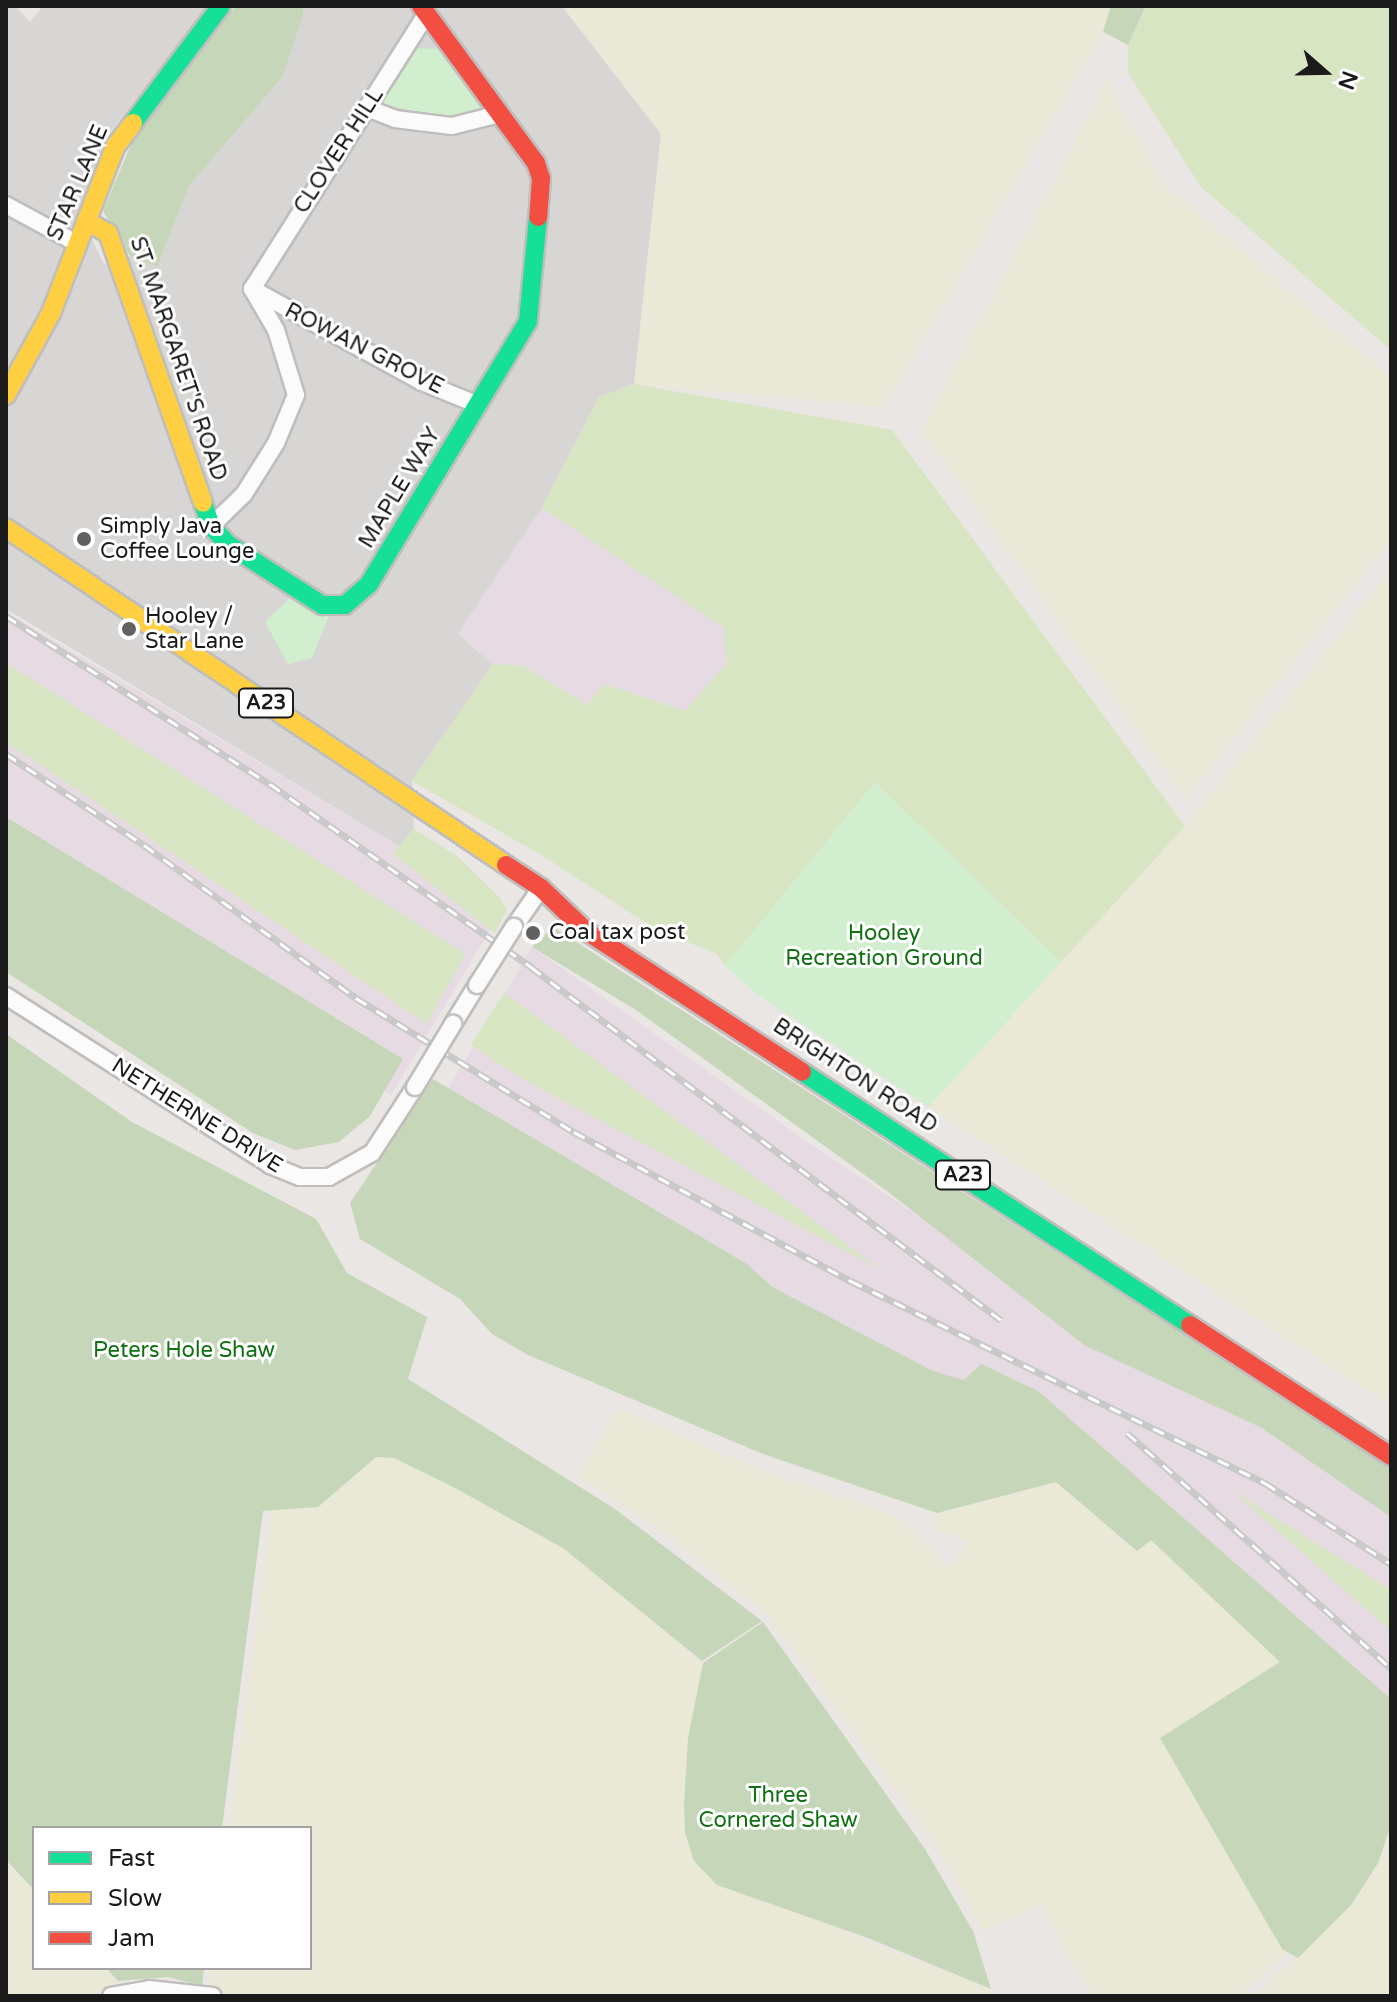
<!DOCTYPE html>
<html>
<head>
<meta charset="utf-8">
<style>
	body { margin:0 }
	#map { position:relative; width:1397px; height:2002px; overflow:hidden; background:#e9e6e3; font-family:"Varela Round",sans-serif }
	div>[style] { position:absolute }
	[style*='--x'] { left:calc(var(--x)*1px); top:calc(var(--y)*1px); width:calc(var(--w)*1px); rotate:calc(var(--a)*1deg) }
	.residential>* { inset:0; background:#d8d6d4 }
	.industrial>* { inset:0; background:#e6dbe2 }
	.farmland>* { inset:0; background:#eae8d6 }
	.grass>* { inset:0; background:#d8e5c3 }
	.forest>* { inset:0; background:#c6d6b9 }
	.park>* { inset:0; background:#d1eecf }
	.roads { filter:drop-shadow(2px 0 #c0bebd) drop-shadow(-2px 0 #c0bebd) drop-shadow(0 2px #c0bebd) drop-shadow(0 -2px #c0bebd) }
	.street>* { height:16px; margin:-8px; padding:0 8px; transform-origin:8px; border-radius:8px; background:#fcfbfb }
	.fast>* { height:18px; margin:-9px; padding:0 9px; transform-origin:9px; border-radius:9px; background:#16e098 }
	.slow>* { height:18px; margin:-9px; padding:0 9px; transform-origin:9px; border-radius:9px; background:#ffcf43 }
	.jam>* { height:18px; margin:-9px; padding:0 9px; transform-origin:9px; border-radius:9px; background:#f24e42 }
	.rail>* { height:7px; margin-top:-3.5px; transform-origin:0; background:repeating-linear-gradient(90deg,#fff 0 12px,#c9c8c8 0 24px); box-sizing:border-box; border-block:2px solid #c9c8c8 }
	.bridges { filter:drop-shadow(2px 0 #c0bebd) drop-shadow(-2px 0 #c0bebd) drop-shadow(0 2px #c0bebd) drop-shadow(0 -2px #c0bebd) }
	.street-bridge>* { height:16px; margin:-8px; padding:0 8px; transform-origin:8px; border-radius:8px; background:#fcfbfb }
	.dots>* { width:22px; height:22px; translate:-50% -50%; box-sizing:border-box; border:4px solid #fff; border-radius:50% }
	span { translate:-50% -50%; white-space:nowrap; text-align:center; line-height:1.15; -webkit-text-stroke:6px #fff; paint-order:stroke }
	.shield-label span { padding:2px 6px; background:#fff; border:2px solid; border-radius:6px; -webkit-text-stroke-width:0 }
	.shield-label { font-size:20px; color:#1a1a1a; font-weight:700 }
	.street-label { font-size:22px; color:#1a1a1a }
	.poi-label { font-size:22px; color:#1a1a1a }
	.left { translate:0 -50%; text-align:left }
	.park-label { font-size:22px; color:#117012 }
	.frame { position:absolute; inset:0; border:8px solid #1a1a1a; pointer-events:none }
	.legend { position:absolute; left:32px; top:1826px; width:280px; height:144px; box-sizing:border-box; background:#fff; border:2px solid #a3a3a3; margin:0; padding:10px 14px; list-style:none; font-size:24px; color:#1a1a1a }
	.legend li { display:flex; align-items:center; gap:16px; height:40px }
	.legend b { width:40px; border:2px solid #a3a3a3 }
	.north { position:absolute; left:1285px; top:32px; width:80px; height:80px; -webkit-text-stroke:6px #fff; paint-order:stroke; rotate:110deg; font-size:22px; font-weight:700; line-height:32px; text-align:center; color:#1a1a1a }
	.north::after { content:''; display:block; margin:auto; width:28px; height:36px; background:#1a1a1a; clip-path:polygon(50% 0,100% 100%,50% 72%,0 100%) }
</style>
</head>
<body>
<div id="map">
	<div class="residential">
		<div style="clip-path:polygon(6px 6px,15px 6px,30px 22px,43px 6px,208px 6px,108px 135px,70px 232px,92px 239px,104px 264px,130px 256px,156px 267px,189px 186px,281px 77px,304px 13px,302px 6px,562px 6px,661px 134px,634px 384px,599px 397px,542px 508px,458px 634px,493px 664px,412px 781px,414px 829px,399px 846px,6px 609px)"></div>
	</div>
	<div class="industrial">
		<div style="clip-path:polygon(542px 508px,724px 627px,727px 663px,686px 711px,604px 684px,588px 705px,524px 666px,493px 664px,458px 634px)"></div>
		<div style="clip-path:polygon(6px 612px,399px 846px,495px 922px,391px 1095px,6px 846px)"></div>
		<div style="clip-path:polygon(532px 947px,806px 1141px,1091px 1331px,1273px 1422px,1391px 1502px,1391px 1700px,1027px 1430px,431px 1118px)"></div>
	</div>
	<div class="farmland">
		<div style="clip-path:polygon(562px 6px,1111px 6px,1103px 32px,884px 407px,634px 384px,661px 134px)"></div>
		<div style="clip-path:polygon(1107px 82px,1164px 184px,1391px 378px,1391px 539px,1186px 799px,921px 430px)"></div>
		<div style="clip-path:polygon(1391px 569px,1391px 1406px,929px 1107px,1185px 826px)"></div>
		<div style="clip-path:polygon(618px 1409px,769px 1473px,899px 1517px,950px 1567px,969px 1542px,933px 1528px,937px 1513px,1056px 1482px,1136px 1551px,1151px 1540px,1281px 1662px,1160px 1738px,1287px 1952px,1239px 1996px,1091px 1996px,1041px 1905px,983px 1930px,934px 1841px,767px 1614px,655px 1525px,577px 1475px)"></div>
		<div style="clip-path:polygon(376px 1457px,394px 1458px,457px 1489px,563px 1548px,703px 1663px,688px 1739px,684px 1806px,685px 1833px,694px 1861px,877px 1946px,986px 1985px,993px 1996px,232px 1996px,208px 1990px,211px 1968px,310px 1968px,310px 1828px,229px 1828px,233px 1797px,272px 1510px,318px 1507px)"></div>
		<div style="clip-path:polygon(1391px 1825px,1391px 1996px,1256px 1996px,1351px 1905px,1378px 1863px)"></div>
		<div style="clip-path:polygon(6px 1860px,34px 1890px,34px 1968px,106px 1968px,118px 1981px,117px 1987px,95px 1996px,6px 1996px)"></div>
	</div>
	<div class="grass">
		<div style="clip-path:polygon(1147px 6px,1391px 6px,1391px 350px,1201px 187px,1128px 73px,1128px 45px)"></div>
		<div style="clip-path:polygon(634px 384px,892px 430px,1185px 826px,1061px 962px,875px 782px,725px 966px,717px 954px,655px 929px,543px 856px,412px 781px,493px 664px,524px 666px,587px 705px,604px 684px,685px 711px,727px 663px,723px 627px,542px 508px,599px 397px)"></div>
		<div style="clip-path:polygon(6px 663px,465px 954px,427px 1024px,6px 742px)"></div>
		<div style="clip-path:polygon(414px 829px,457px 856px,499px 897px,507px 910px,495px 933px,393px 854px)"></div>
		<div style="clip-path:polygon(504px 993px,881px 1270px,524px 1080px,471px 1045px)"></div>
		<div style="clip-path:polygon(1231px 1490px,1391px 1590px,1391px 1631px)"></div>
	</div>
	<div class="forest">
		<div style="clip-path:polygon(235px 6px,302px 6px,304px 13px,282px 77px,189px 186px,157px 267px,130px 256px,103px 211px,135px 135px)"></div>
		<div style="clip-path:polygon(1111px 6px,1146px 6px,1128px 45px,1103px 32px)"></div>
		<div style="clip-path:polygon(6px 817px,403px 1059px,370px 1116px,339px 1142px,295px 1150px,253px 1133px,6px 972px)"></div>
		<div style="clip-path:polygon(553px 927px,1391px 1468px,1391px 1517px,1262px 1428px,1084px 1345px,887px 1191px,636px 1010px,532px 947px)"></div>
		<div style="clip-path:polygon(6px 1034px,132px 1122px,316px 1219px,347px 1273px,427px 1317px,408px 1379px,615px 1509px,762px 1621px,702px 1661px,563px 1548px,457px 1489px,394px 1458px,376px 1457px,318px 1507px,263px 1511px,222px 1828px,34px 1828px,34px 1890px,6px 1860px)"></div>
		<div style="clip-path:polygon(433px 1079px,747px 1264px,772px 1287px,933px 1371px,964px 1380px,981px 1364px,1038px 1391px,1391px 1699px,1391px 1825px,1378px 1863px,1351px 1905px,1298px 1958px,1282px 1949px,1160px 1738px,1280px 1662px,1151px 1540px,1137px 1551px,1056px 1482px,937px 1513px,763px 1454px,528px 1355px,492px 1334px,460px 1299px,360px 1239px,350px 1203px)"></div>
		<div style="clip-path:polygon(763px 1622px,925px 1849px,973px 1931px,991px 1989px,868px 1938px,717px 1885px,694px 1861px,685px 1833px,684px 1806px,688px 1738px,703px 1663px)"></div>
		<div style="clip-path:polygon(106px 1968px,204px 1968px,202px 1986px,168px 1977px,118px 1981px)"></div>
	</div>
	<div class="park">
		<div style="clip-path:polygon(415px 48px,444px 49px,486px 107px,450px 117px,382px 105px,380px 99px)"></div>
		<div style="clip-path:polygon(292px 596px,329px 615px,312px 658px,288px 664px,265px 622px)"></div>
		<div style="clip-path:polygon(875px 782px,1061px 962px,929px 1107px,761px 997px,725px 966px)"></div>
	</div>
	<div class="roads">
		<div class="street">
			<div style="--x:367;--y:108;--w:30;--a:21"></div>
			<div style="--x:395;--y:119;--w:57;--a:7"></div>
			<div style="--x:452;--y:126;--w:49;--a:-14.3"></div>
			<div style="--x:6;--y:205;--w:82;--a:28.4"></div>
			<div style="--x:252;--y:289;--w:327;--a:-57.6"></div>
			<div style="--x:254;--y:290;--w:192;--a:28.7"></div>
			<div style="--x:422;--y:382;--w:61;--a:22.3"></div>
			<div style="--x:211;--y:526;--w:46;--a:-44.1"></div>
			<div style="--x:244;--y:494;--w:60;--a:-57.9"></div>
			<div style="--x:276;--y:443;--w:52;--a:-67.4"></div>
			<div style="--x:296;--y:395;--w:68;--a:-107.1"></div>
			<div style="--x:276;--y:330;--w:48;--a:-120.3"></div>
			<div style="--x:514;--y:927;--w:47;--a:-55.3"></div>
			<div style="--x:6;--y:996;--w:313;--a:32.6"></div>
			<div style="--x:270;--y:1165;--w:32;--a:22"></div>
			<div style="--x:300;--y:1177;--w:29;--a:0"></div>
			<div style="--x:329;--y:1177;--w:49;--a:-29.2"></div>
			<div style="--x:372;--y:1153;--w:79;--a:-56.9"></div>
			<div style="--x:453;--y:1024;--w:46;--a:-58.4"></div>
			<div style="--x:111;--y:1996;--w:39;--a:-10"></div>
			<div style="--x:149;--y:1989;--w:64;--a:6.2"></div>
		</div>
		<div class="fast">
			<div style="--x:133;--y:123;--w:146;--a:-53.1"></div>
			<div style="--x:203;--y:503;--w:24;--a:71"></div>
			<div style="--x:211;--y:526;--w:26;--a:47"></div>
			<div style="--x:229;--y:545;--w:111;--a:32.8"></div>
			<div style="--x:322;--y:605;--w:23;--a:0"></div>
			<div style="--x:345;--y:605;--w:32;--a:-41"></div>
			<div style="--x:369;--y:584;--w:307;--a:-58.8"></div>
			<div style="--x:528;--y:321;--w:104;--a:-84.5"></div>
			<div style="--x:802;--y:1072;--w:463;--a:33.1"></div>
		</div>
		<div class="slow">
			<div style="--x:86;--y:221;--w:25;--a:29"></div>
			<div style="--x:108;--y:233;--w:286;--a:70.6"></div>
			<div style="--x:6;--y:395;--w:94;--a:-61.2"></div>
			<div style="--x:51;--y:313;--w:178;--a:-68.9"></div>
			<div style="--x:115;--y:147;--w:30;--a:-53"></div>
			<div style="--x:6;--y:528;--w:603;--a:33.98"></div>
		</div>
		<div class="jam">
			<div style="--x:421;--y:6;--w:195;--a:53.8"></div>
			<div style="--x:536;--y:163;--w:16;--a:72"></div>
			<div style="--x:541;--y:178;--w:39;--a:94"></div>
			<div style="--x:506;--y:865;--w:42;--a:33.3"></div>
			<div style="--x:541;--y:888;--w:62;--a:43.7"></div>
			<div style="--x:586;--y:931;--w:258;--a:33.1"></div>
			<div style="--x:1190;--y:1325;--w:240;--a:33.1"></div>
		</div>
	</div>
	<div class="rail">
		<div style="--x:6;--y:616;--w:313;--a:32.5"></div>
		<div style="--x:270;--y:784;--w:319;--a:35"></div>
		<div style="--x:531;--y:967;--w:588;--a:36.91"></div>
		<div style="--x:6;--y:754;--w:165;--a:33.4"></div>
		<div style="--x:144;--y:845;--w:261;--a:35.8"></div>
		<div style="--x:356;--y:998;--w:256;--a:31.6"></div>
		<div style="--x:574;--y:1132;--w:315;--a:28.3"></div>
		<div style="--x:851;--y:1281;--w:461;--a:26"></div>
		<div style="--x:1265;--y:1483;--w:150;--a:32.7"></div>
		<div style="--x:1127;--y:1433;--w:353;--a:41.7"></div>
	</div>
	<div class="bridges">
		<div class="street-bridge">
			<div style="--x:477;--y:985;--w:69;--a:-57.5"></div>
			<div style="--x:415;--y:1087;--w:74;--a:-58.9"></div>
		</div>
	</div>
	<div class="dots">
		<div style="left:84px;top:539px;background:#626160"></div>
		<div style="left:129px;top:629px;background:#626160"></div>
		<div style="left:533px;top:933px;background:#626160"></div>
	</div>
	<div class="shield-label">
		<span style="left:266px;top:703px">A23</span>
		<span style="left:963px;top:1175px">A23</span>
	</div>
	<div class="street-label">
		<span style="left:339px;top:151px;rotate:-57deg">CLOVER HILL</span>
		<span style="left:78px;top:183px;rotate:-67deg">STAR LANE</span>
		<span style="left:364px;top:349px;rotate:27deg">ROWAN GROVE</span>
		<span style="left:178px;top:359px;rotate:71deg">ST. MARGARET'S ROAD</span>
		<span style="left:400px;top:488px;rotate:-59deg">MAPLE WAY</span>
		<span style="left:855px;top:1076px;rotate:33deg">BRIGHTON ROAD</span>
		<span style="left:197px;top:1116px;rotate:32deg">NETHERNE DRIVE</span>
	</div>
	<div class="poi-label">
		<span class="left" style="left:100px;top:539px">Simply Java<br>Coffee Lounge</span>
		<span class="left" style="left:145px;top:629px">Hooley /<br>Star Lane</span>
		<span class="left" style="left:549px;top:933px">Coal tax post</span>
	</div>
	<div class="park-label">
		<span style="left:884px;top:946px">Hooley<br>Recreation Ground</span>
		<span style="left:184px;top:1351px">Peters Hole Shaw</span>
		<span style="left:778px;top:1808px">Three<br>Cornered Shaw</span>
	</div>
	<div class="frame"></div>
	<ul class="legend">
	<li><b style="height:10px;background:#16e098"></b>Fast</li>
	<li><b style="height:10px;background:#ffcf43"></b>Slow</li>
	<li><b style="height:10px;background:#f24e42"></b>Jam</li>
	</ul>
	<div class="north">N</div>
</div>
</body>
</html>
